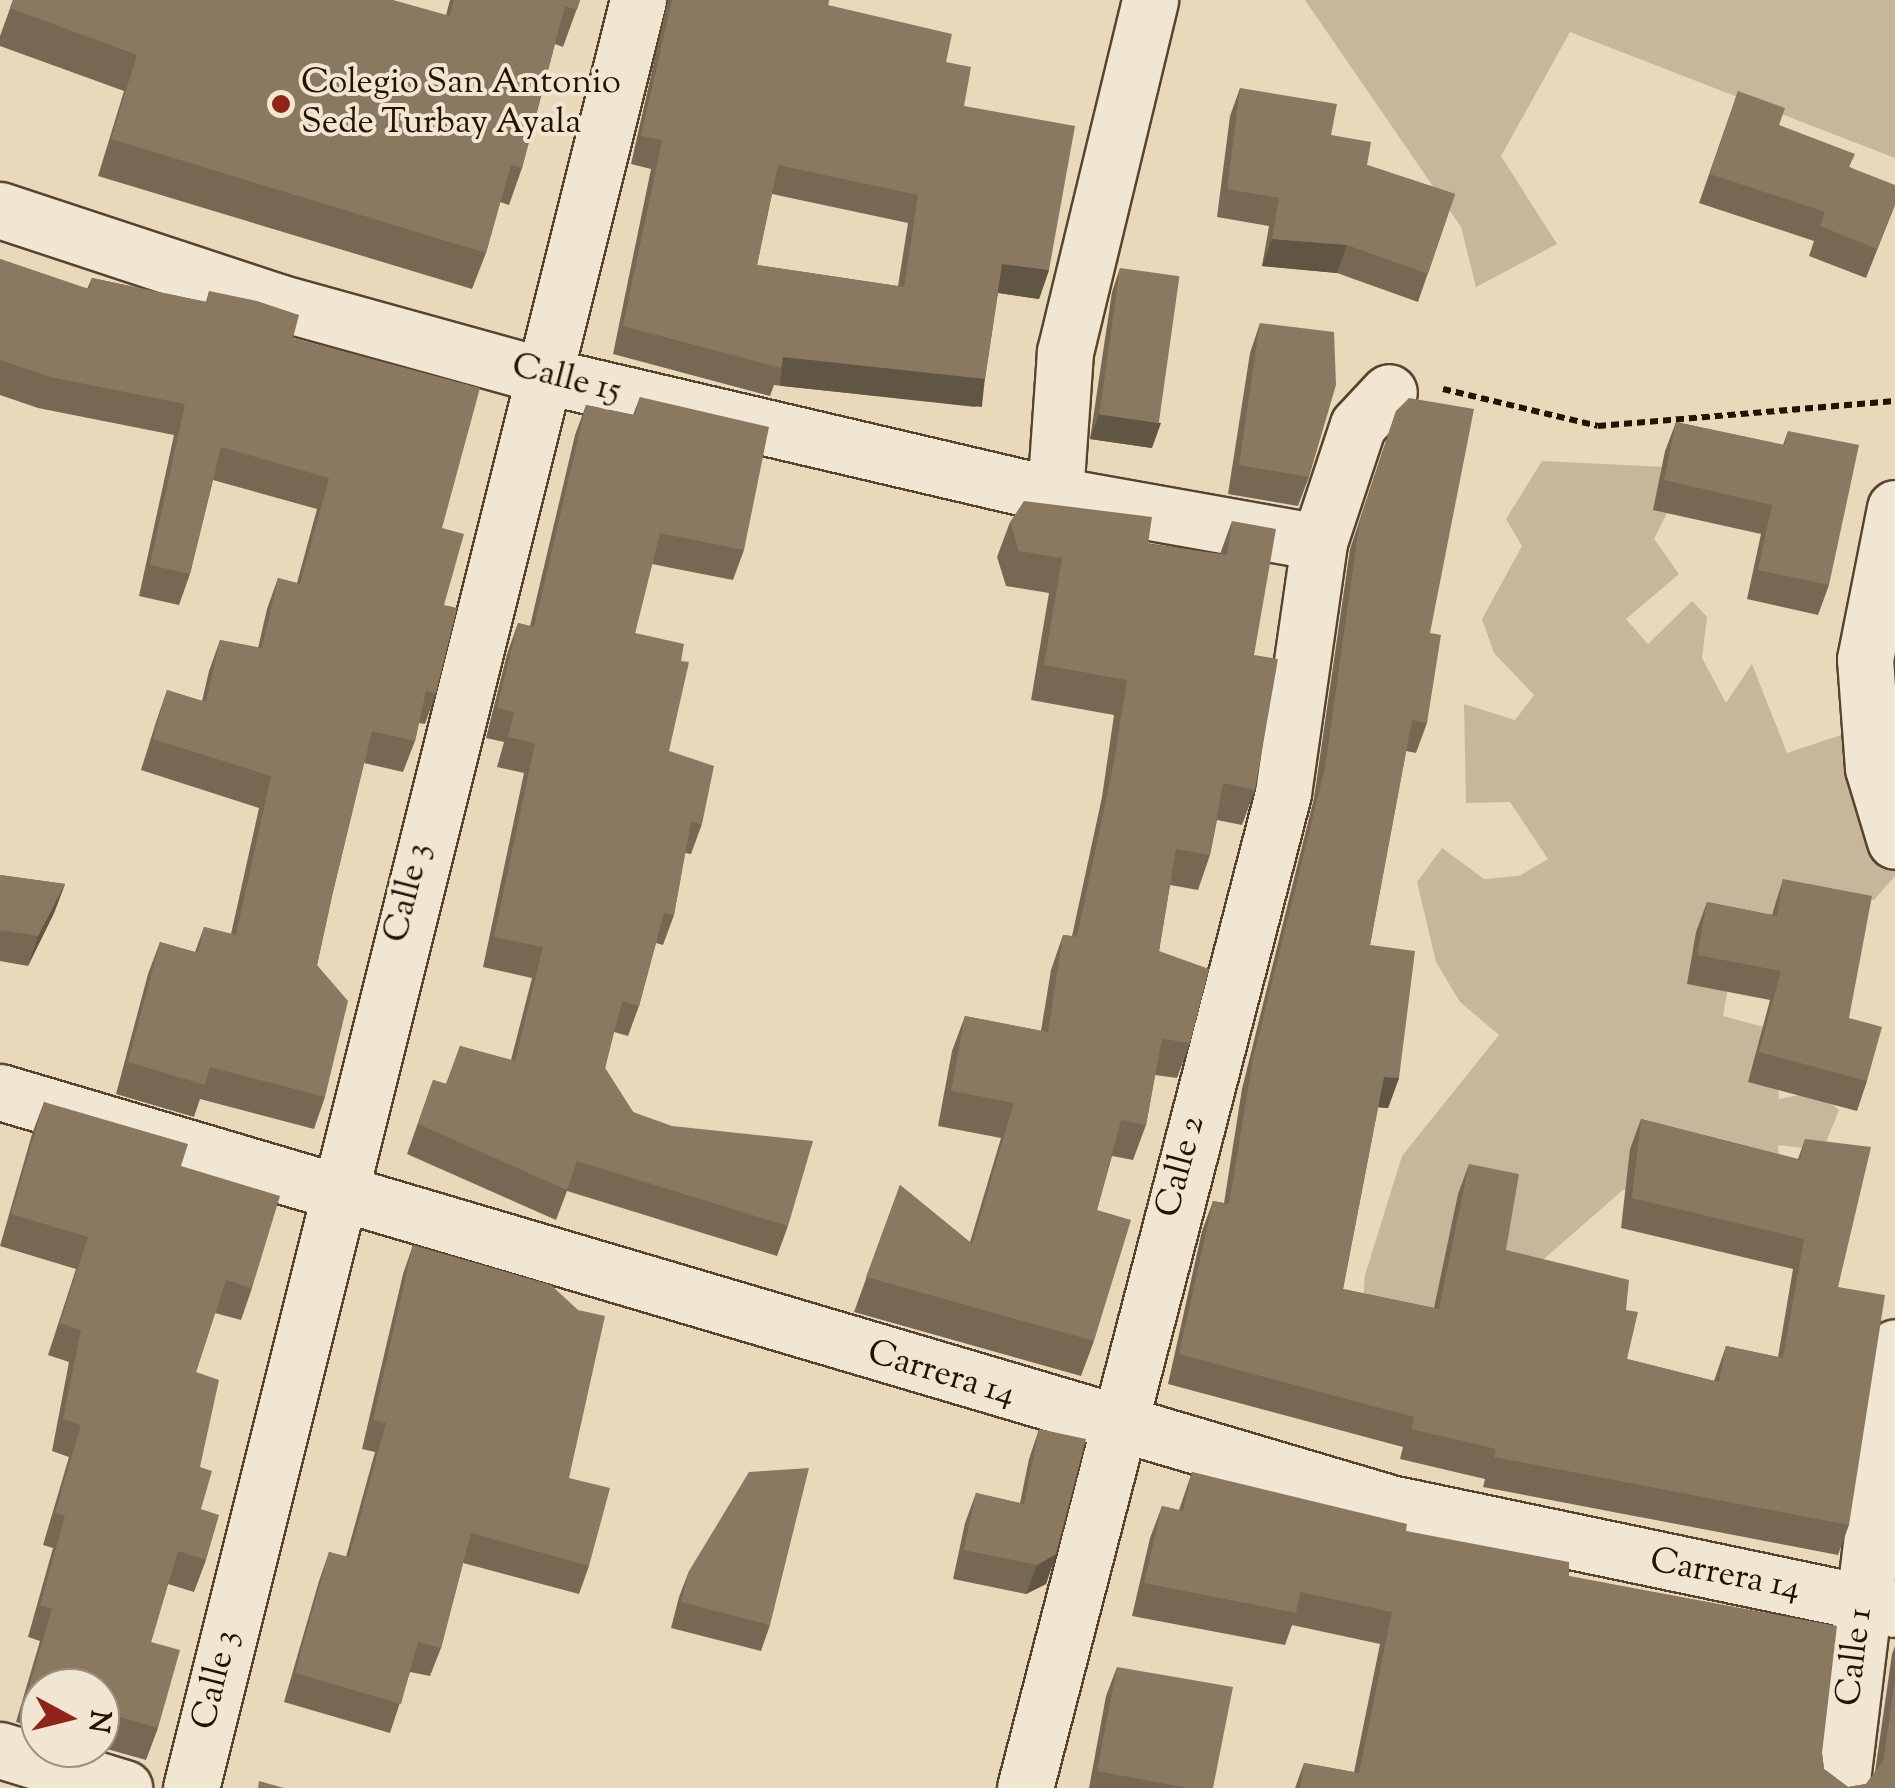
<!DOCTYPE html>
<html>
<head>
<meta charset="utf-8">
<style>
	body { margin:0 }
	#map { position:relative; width:1895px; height:1788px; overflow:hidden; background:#e8d9ba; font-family:"Sorts Mill Goudy",serif }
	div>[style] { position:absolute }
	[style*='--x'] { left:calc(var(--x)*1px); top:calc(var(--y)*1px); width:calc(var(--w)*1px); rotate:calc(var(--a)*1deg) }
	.green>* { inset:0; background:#c7b79a }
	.path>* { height:6px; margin-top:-3px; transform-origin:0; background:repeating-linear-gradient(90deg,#251200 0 8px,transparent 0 13px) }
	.roads { filter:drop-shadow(2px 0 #56442e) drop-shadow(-2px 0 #56442e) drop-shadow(0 2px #56442e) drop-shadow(0 -2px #56442e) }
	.minor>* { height:55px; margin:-27.5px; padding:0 27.5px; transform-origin:27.5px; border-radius:27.5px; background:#f0e6d2 }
	.wall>* { inset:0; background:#776853 }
	.shaded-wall>* { inset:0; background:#615544; transform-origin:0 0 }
	.building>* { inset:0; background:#8a7961; transform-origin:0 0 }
	.dots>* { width:28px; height:28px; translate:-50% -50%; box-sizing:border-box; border:5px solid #f0e6d2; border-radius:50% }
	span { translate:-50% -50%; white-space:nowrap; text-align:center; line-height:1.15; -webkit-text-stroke:8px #f0e6d2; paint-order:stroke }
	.poi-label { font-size:35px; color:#251200 }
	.left { translate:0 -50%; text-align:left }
	.street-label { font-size:35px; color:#251200 }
	.north { position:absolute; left:20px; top:1668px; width:100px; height:100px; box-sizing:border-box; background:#f0e6d2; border:2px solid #9f917e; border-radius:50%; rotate:97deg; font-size:28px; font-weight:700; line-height:40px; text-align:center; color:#251200 }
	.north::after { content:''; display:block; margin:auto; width:35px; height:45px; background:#8f2418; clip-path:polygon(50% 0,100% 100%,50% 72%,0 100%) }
</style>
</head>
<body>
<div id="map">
	<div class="green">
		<div style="clip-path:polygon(1305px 0,1895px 0,1895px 158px,1570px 32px,1501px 156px,1557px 244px,1476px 287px,1461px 227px)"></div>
		<div style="clip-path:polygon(1542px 461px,1665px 467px,1668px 511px,1654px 539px,1679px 574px,1626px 619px,1648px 644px,1692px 601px,1707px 617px,1702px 658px,1726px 703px,1752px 664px,1787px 753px,1847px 733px,1895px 848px,1895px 876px,1874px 900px,1830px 898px,1732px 965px,1723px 1016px,1775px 1030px,1779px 1099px,1816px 1092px,1839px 1110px,1823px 1150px,1778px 1145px,1780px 1168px,1623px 1190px,1445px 1345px,1362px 1314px,1365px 1275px,1402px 1156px,1499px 1035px,1460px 1002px,1436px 962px,1417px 882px,1442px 848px,1484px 879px,1519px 876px,1548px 859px,1510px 802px,1466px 803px,1464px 704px,1515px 720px,1534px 695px,1494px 653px,1482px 619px,1522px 546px,1506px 519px)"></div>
	</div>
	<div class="path">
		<div style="--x:1443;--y:389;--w:159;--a:13.4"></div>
		<div style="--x:1598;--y:426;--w:298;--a:-4.8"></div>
	</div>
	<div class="roads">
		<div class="minor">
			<div style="--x:0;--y:210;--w:293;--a:18.3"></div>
			<div style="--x:278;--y:302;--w:270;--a:15.5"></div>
			<div style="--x:538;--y:374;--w:531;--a:13.17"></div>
			<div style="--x:1055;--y:495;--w:268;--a:10.1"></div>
			<div style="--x:1055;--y:495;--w:143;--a:-86"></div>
			<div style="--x:1065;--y:352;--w:362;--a:-76.4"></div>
			<div style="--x:1895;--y:508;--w:154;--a:101.2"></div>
			<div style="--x:1865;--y:659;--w:109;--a:85.8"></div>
			<div style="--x:1873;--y:768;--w:76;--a:73.2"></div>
			<div style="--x:0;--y:1092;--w:1449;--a:16.47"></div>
			<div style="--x:1390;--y:1503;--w:516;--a:11.85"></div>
			<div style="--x:0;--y:1750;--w:130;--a:17"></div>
			<div style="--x:191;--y:1788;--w:1843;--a:-75.96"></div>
			<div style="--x:1025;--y:1788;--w:1028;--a:-75.46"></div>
			<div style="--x:1283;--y:793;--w:254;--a:-81.8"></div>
			<div style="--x:1319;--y:542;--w:123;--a:-71.6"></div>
			<div style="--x:1358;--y:425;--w:45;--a:-46.8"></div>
			<div style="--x:1841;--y:1788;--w:444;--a:-83"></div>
		</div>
	</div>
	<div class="wall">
		<div style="clip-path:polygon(13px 0,446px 15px,450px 0,580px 0,563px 47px,555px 44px,522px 168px,509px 205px,500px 202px,486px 253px,472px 289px,98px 176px,124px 91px,0 46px,0 36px)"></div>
		<div style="clip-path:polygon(evenodd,668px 0,829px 0,828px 5px,946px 62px,964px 106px,1049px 270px,1039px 299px,998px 293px,985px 379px,975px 407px,774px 385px,770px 396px,613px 354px,651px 169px,631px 164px,668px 0,772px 194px,908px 223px,898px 286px,757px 265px,772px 194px)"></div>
		<div style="clip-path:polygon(1240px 88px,1331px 135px,1367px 165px,1455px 194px,1418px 302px,1337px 273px,1262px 266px,1269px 226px,1217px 217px,1230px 116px)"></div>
		<div style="clip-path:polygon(1738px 91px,1779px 125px,1850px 167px,1895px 205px,1866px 278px,1809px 256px,1814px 241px,1699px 203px)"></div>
		<div style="clip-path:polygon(0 259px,87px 289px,92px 278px,206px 302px,209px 291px,293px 338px,442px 528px,444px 605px,436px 693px,425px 724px,419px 723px,415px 741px,403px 772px,364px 763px,332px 896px,317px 965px,325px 1097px,314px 1129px,200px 1099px,194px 1117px,116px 1094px,148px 974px,160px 942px,195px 952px,204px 927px,231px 934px,259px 808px,141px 770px,156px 722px,167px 690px,202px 701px,209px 671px,220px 640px,258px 648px,267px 609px,278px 578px,297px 583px,317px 509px,213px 480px,190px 574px,179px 605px,139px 596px,174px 435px,38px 408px,0 395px)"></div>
		<div style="clip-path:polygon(1120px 268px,1152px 448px,1090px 439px,1112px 292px)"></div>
		<div style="clip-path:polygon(1260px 323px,1309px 477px,1298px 506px,1228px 494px,1250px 353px)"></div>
		<div style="clip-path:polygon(640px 397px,744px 550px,733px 580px,652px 564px,635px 633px,669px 751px,702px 824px,691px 854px,685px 853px,674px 915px,663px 945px,656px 943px,639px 1006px,628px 1036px,614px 1032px,605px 1068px,633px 1112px,788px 1226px,777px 1256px,567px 1191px,556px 1220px,407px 1154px,433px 1080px,446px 1084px,460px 1046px,511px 1060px,532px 978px,483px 967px,524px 773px,497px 767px,504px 742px,486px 738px,507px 654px,518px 623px,530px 626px,575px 435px,586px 405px,633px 415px)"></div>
		<div style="clip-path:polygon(1396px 411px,1430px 633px,1427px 723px,1416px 753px,1406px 751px,1370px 945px,1399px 1078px,1388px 1108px,1378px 1107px,1343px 1289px,1434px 1308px,1458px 1194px,1469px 1164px,1506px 1250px,1626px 1310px,1627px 1359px,1714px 1381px,1726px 1346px,1778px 1357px,1793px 1269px,1621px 1228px,1630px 1149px,1641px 1119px,1798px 1159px,1805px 1139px,1838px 1287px,1849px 1525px,1838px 1555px,1483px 1487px,1485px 1479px,1400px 1459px,1403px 1447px,1168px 1384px,1202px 1231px,1213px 1201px,1224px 1203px,1242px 1089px,1314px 798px,1350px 549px)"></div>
		<div style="clip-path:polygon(1676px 422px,1783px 445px,1788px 431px,1829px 585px,1818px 615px,1747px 599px,1761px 534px,1653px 510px,1665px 451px)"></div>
		<div style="clip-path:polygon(1232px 521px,1254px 655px,1255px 790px,1242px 825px,1217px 820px,1210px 855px,1198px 890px,1170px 885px,1159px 951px,1190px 1043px,1177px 1078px,1155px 1075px,1146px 1125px,1133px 1160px,1112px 1156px,1097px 1210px,1094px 1341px,1081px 1376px,854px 1312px,900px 1185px,970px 1242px,1001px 1138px,938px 1126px,952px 1051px,965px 1016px,1041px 1031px,1051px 970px,1063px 935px,1072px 936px,1102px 797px,1114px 715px,1031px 700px,1049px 593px,1006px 586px,997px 557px,1010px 522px,1220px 554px)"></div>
		<div style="clip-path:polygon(0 875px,65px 884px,54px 913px,28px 966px,0 961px)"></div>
		<div style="clip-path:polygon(1783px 879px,1849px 1018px,1867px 1081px,1857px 1111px,1748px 1082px,1770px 1000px,1687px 984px,1696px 932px,1707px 902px,1772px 915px)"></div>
		<div style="clip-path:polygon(44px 1102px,181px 1166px,252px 1288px,241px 1320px,215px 1313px,196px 1372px,201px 1509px,206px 1560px,194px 1592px,168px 1584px,151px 1642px,158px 1728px,146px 1760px,100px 1747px,100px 1688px,40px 1688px,40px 1729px,16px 1722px,40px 1641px,28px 1637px,53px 1548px,43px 1545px,69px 1457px,52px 1451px,69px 1362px,48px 1355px,76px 1269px,0 1246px,32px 1134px)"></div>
		<div style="clip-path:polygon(413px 1245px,569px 1478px,589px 1566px,579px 1594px,463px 1563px,441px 1648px,430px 1676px,410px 1672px,390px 1733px,284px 1702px,319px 1581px,329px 1552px,346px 1557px,375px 1452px,362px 1449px,403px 1274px)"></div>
		<div style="clip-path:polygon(1039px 1429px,1056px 1554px,1046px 1584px,1026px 1594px,953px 1579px,965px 1523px,976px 1493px,1020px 1503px,1029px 1459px)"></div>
		<div style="clip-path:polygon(1192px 1472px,1569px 1576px,1822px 1753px,1824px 1769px,1848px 1787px,1866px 1784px,1875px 1772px,1892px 1654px,1895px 1646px,1895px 1788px,1295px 1788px,1304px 1763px,1354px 1772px,1380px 1644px,1292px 1625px,1285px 1645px,1132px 1616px,1150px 1538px,1162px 1506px,1179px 1510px)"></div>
		<div style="clip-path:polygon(689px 1571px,770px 1625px,761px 1651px,671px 1628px,679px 1597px)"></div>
		<div style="clip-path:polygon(1117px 1667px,1213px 1788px,1089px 1788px,1106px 1696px)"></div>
	</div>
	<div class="shaded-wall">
		<div style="clip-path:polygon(1272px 239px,1347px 245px,1337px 273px,1262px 266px)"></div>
		<div style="clip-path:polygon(1002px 264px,1049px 270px,1039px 299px,992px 292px)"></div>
		<div style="left:783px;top:357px;width:203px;height:29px;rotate:6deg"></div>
		<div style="clip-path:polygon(1099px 414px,1161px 423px,1152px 448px,1090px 439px)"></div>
		<div style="clip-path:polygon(65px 884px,54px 913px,28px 966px,38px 936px)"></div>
		<div style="clip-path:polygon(1384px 1077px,1399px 1078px,1388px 1108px,1373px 1107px)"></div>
		<div style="clip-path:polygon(1056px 1554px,1046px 1584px,1026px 1594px,1037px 1565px)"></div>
	</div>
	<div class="building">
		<div style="clip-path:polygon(13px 0,393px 0,450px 16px,454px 0,580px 0,577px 10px,565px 6px,522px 168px,511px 165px,486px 253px,111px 139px,137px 55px,10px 8px)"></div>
		<div style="clip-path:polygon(evenodd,672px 0,829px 0,828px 5px,952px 34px,946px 62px,971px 67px,964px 106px,1075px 126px,1049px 270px,1002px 264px,985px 379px,783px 357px,781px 368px,623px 326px,662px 140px,641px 136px,672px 0,778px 165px,918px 195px,904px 287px,757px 265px,778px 165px)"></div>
		<div style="clip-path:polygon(1240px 88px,1337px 104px,1331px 135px,1371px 142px,1367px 165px,1455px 194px,1428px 274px,1347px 245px,1272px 239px,1279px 198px,1227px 189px)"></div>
		<div style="clip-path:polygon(1738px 91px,1785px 108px,1779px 125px,1855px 154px,1849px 167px,1895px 185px,1895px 204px,1877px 249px,1820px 226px,1825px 212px,1710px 174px)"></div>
		<div style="clip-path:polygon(0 259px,89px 289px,92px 278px,207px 302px,209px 291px,257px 301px,299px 315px,293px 338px,480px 388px,442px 528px,464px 534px,444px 605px,457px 608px,436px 693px,426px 691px,415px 741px,372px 731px,332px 896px,317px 965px,348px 1001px,325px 1097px,210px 1067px,205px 1085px,128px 1062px,160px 942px,198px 953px,204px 927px,236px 935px,271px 776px,153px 739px,167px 690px,206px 702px,220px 640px,262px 648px,278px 578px,300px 584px,329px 478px,221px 447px,190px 574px,150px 565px,185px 404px,50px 377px,0 360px)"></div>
		<div style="left:1120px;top:268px;width:60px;height:148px;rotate:8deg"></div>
		<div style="clip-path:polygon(1260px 323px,1334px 332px,1336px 385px,1309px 477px,1239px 465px)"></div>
		<div style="clip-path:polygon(640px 397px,769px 427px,744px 550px,660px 533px,635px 633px,684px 644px,681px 661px,689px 662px,669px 751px,714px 766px,702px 824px,691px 822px,674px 915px,664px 913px,639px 1006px,622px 1001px,605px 1068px,633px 1112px,672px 1126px,813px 1141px,788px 1226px,577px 1161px,567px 1190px,418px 1124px,433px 1080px,447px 1084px,460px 1046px,515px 1061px,543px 947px,494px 937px,535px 743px,508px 737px,514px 712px,497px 708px,518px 623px,534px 627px,586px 405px,635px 415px)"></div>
		<div style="clip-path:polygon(1409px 398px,1474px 409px,1430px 633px,1441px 635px,1427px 723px,1412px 720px,1370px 945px,1415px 951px,1399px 1078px,1384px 1077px,1343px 1289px,1439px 1309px,1469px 1164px,1519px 1174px,1506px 1250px,1629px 1280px,1626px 1310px,1638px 1312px,1627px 1359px,1719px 1382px,1726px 1346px,1783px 1358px,1804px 1239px,1632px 1198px,1641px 1119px,1800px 1160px,1805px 1139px,1871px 1147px,1838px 1287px,1885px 1295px,1849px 1525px,1494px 1457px,1496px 1449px,1411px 1429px,1414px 1417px,1179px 1354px,1213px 1201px,1229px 1204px,1253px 1059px,1325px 768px,1360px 519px,1396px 411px)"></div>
		<div style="clip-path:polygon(1676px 422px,1785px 445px,1788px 431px,1859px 445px,1829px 585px,1758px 570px,1772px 505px,1664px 480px)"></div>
		<div style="clip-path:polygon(1024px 501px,1152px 517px,1148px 544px,1227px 555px,1232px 521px,1276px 529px,1254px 655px,1278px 659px,1255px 790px,1223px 783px,1210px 855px,1176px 849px,1159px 951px,1209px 969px,1190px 1043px,1162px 1039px,1146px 1125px,1121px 1120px,1097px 1210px,1131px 1220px,1094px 1341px,866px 1277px,900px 1185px,972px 1244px,1014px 1103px,951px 1091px,965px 1016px,1048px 1032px,1063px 935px,1077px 937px,1114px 762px,1127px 680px,1044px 665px,1062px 558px,1019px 551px,1010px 522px)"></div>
		<div style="clip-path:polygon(0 875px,65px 884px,38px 936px,1px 930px,0 933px)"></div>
		<div style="clip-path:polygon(1783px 879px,1872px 896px,1849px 1018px,1882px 1027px,1867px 1081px,1759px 1052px,1781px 971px,1697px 955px,1707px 902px,1777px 916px)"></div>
		<div style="clip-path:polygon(44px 1102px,188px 1144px,181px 1166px,280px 1196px,252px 1288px,226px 1280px,196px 1372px,219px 1380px,200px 1467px,212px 1471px,201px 1509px,219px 1515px,206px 1560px,178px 1551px,151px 1642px,180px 1650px,158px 1728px,100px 1711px,100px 1688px,40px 1688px,40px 1693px,28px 1690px,52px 1609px,40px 1605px,65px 1516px,55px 1513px,81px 1425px,63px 1419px,81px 1330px,60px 1323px,88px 1237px,11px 1214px)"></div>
		<div style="clip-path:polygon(413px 1245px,551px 1285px,578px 1310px,605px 1316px,569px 1478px,610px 1488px,589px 1566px,471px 1533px,441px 1648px,418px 1642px,401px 1704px,295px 1673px,329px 1552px,349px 1557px,386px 1423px,373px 1420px)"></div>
		<div style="clip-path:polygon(1039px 1429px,1086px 1439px,1056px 1554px,1037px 1565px,964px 1550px,976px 1493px,1024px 1504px)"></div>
		<div style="clip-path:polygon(809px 1468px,770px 1625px,681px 1602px,689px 1571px,749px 1472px)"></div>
		<div style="clip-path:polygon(1192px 1472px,1407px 1524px,1406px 1531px,1569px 1562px,1569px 1576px,1837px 1626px,1822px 1753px,1824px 1769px,1848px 1787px,1866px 1784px,1883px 1761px,1895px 1681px,1895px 1788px,1300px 1788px,1304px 1763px,1359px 1773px,1392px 1612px,1300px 1592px,1296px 1613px,1144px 1583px,1162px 1506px,1183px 1511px)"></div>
		<div style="clip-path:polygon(1117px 1667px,1233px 1687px,1213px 1788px,1188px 1788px,1097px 1771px)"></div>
		<div style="clip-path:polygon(259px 1781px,284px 1788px,258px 1788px)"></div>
	</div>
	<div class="dots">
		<div style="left:281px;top:104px;background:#8f2418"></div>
	</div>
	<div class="poi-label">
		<span class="left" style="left:301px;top:104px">Colegio San Antonio<br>Sede Turbay Ayala</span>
	</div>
	<div class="street-label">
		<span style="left:566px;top:380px;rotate:14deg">Calle 15</span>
		<span style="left:409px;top:893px;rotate:-76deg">Calle 3</span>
		<span style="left:1182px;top:1167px;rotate:-75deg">Calle 2</span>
		<span style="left:941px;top:1375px;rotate:17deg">Carrera 14</span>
		<span style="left:1725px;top:1576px;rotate:11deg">Carrera 14</span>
		<span style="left:1856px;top:1657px;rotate:-83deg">Calle 1</span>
		<span style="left:217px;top:1680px;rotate:-76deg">Calle 3</span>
	</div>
	<div class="north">N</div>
</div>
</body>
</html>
